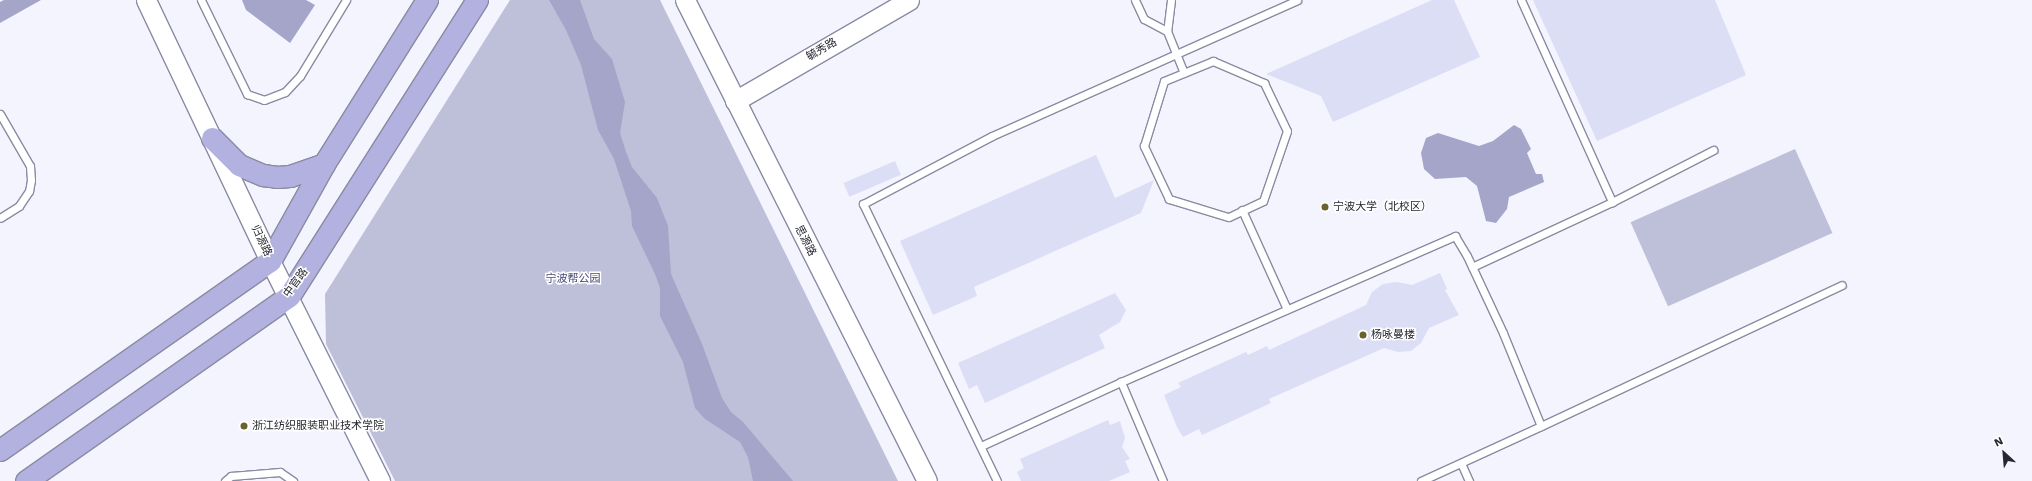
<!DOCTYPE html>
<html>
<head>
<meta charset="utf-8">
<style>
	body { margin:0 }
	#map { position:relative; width:2032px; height:481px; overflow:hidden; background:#f3f4fe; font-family:"Work Sans","Noto Sans SC",sans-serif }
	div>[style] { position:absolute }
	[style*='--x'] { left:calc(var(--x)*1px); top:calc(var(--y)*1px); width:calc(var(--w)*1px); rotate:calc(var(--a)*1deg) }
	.green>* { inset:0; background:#bebfd8; transform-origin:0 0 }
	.water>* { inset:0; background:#a4a5c9 }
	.building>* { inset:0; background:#dcdef6; transform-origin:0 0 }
	.roads { filter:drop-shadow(1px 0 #8a8ba2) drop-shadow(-1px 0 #8a8ba2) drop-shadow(0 1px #8a8ba2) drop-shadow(0 -1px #8a8ba2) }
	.lane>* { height:7px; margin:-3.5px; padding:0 3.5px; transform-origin:3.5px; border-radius:3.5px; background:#fff }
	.secondary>* { height:19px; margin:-9.5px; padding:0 9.5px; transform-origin:9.5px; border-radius:9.5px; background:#fff }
	.primary>* { height:21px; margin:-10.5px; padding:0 10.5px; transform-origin:10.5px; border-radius:10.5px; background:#b2b1e0 }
	.dots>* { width:11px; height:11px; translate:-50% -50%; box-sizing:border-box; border:2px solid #fff; border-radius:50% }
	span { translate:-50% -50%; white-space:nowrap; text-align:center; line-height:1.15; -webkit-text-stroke:3px #fff; paint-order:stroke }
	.street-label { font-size:11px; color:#262730 }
	.poi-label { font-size:11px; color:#262730 }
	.left { translate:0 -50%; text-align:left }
	.park-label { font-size:11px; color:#474677 }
	.north { position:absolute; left:1984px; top:433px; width:40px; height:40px; -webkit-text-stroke:3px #fff; paint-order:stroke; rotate:334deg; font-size:11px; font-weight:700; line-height:16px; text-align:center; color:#262730 }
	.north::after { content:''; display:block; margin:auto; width:14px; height:18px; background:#262730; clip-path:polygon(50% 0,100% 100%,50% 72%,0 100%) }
</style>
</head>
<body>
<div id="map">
	<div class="green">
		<div style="clip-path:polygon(510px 0,660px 0,898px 481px,395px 481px,326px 344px,325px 294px)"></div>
		<div style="left:1795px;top:149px;width:92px;height:180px;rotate:66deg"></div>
	</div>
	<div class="water">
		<div style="clip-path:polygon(4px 0,41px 0,0 23px,0 2px)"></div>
		<div style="clip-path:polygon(242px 0,306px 0,315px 5px,290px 43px,246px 10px)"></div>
		<div style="clip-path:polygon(549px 0,580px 0,594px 39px,612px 59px,625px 102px,620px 133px,626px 152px,632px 167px,657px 198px,668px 226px,671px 274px,702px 344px,722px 398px,731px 412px,743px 422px,793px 481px,753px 481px,748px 457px,740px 442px,705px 419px,695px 408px,683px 362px,660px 316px,660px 288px,655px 274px,632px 226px,631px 211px,614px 159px,598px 130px,581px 65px,566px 30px)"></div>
		<div style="clip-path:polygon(1514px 125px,1521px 129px,1531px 149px,1527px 153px,1536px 174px,1542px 174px,1544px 182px,1509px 197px,1507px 209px,1496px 223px,1486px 221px,1477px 186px,1466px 177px,1435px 179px,1424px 169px,1421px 153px,1426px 138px,1438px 133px,1479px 146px,1493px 141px)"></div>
	</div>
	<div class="building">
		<div style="clip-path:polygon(1432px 0,1454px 0,1480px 57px,1333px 122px,1321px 96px,1266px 74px)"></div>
		<div style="clip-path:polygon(1533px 0,1715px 0,1746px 75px,1597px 141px)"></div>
		<div style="clip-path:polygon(1096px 155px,1115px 198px,1154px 180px,1141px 213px,974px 287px,977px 296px,933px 315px,900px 241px)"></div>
		<div style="left:895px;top:161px;width:15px;height:56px;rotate:67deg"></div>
		<div style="clip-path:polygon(1440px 273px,1447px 289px,1445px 290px,1459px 315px,1429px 328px,1421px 343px,1411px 351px,1398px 352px,1384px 348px,1269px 399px,1271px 403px,1202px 435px,1199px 429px,1183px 437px,1177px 427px,1164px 395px,1181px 387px,1178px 383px,1246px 352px,1248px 355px,1267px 346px,1269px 350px,1366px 305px,1372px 292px,1383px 284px,1397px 282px,1412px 285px)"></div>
		<div style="clip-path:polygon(1115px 293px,1126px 310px,1120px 322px,1099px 335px,1105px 348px,985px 403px,977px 385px,969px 389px,958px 363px)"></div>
		<div style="clip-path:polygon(1108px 420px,1110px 425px,1120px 421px,1125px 438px,1122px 447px,1130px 459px,1125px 461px,1130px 472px,1109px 481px,1021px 481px,1017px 472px,1024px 468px,1020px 459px)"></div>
	</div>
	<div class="roads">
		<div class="lane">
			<div style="--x:201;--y:0;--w:105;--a:63.9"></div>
			<div style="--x:247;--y:94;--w:18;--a:19"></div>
			<div style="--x:264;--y:100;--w:22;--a:-21"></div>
			<div style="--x:285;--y:92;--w:22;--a:-47"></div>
			<div style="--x:300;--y:76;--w:89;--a:-58.8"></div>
			<div style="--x:1135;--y:0;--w:21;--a:65"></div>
			<div style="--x:1144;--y:19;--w:26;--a:28"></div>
			<div style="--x:1171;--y:0;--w:31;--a:97"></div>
			<div style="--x:1167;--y:31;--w:45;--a:68"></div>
			<div style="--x:1521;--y:0;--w:222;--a:65.7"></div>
			<div style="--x:1213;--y:61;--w:56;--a:23.3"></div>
			<div style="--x:1264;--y:83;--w:53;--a:64.4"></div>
			<div style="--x:1287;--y:131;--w:74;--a:108.9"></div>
			<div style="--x:1263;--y:201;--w:38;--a:155"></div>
			<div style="--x:1228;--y:217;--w:62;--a:-163"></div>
			<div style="--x:1169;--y:199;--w:59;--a:-115.3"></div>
			<div style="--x:1144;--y:146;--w:68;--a:-72.9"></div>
			<div style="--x:1164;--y:81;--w:53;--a:-22.2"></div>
			<div style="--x:0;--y:114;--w:60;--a:60"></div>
			<div style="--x:30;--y:166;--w:14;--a:86"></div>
			<div style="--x:31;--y:180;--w:11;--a:100"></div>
			<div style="--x:29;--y:191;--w:18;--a:124"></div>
			<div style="--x:19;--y:206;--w:22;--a:148"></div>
			<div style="--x:1242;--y:210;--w:109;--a:65.6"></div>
			<div style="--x:1472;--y:267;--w:154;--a:-24.9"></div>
			<div style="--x:1612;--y:202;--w:114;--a:-27.2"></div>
			<div style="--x:1541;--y:426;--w:332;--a:-25.1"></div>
			<div style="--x:981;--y:446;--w:154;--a:-24.6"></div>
			<div style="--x:1461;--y:463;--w:20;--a:66"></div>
			<div style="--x:225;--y:481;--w:8;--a:-40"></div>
			<div style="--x:231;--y:476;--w:49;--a:-4.7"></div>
			<div style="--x:280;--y:472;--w:16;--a:35"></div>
			<div style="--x:997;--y:481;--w:308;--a:-115.8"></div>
			<div style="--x:863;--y:204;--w:146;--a:-27.8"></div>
			<div style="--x:992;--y:136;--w:334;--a:-24"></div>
			<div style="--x:1163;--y:481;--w:108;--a:-113"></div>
			<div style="--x:1121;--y:382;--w:365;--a:-23.6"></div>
			<div style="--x:1455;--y:236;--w:23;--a:59"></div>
			<div style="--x:1467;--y:256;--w:85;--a:64.9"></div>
			<div style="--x:1503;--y:333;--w:100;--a:67.8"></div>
			<div style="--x:1541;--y:426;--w:132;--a:155.4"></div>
		</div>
		<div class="secondary">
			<div style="--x:146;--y:0;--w:289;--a:64.6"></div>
			<div style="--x:270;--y:261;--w:246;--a:63.4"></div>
			<div style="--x:685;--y:0;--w:538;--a:63.29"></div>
			<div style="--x:735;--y:101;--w:201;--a:-30.1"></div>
		</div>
		<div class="primary">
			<div style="--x:212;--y:138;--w:38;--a:45"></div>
			<div style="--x:239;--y:165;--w:26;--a:23"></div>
			<div style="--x:263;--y:175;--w:14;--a:8"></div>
			<div style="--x:277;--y:177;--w:13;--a:-4"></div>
			<div style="--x:290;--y:176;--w:36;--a:-19"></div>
			<div style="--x:0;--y:450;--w:330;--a:-35"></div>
			<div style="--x:270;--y:261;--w:111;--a:-60.9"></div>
			<div style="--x:324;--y:164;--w:194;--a:-57.9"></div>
			<div style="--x:26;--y:481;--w:322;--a:-35.1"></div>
			<div style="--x:289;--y:296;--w:351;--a:-57.6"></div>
		</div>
	</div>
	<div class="dots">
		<div style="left:1325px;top:207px;background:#68632f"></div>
		<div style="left:1363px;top:335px;background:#68632f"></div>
		<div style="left:244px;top:426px;background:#68632f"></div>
	</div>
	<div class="street-label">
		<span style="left:822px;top:50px;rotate:-30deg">毓秀路</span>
		<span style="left:261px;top:241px;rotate:65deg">归源路</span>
		<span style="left:805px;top:241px;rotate:63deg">思源路</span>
		<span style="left:296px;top:283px;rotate:-54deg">中官路</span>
	</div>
	<div class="poi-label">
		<span class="left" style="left:1333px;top:207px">宁波大学（北校区）</span>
		<span class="left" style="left:1371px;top:335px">杨咏曼楼</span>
		<span class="left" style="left:252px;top:426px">浙江纺织服装职业技术学院</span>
	</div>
	<div class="park-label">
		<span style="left:573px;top:279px">宁波帮公园</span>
	</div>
	<div class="north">N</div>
</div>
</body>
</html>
